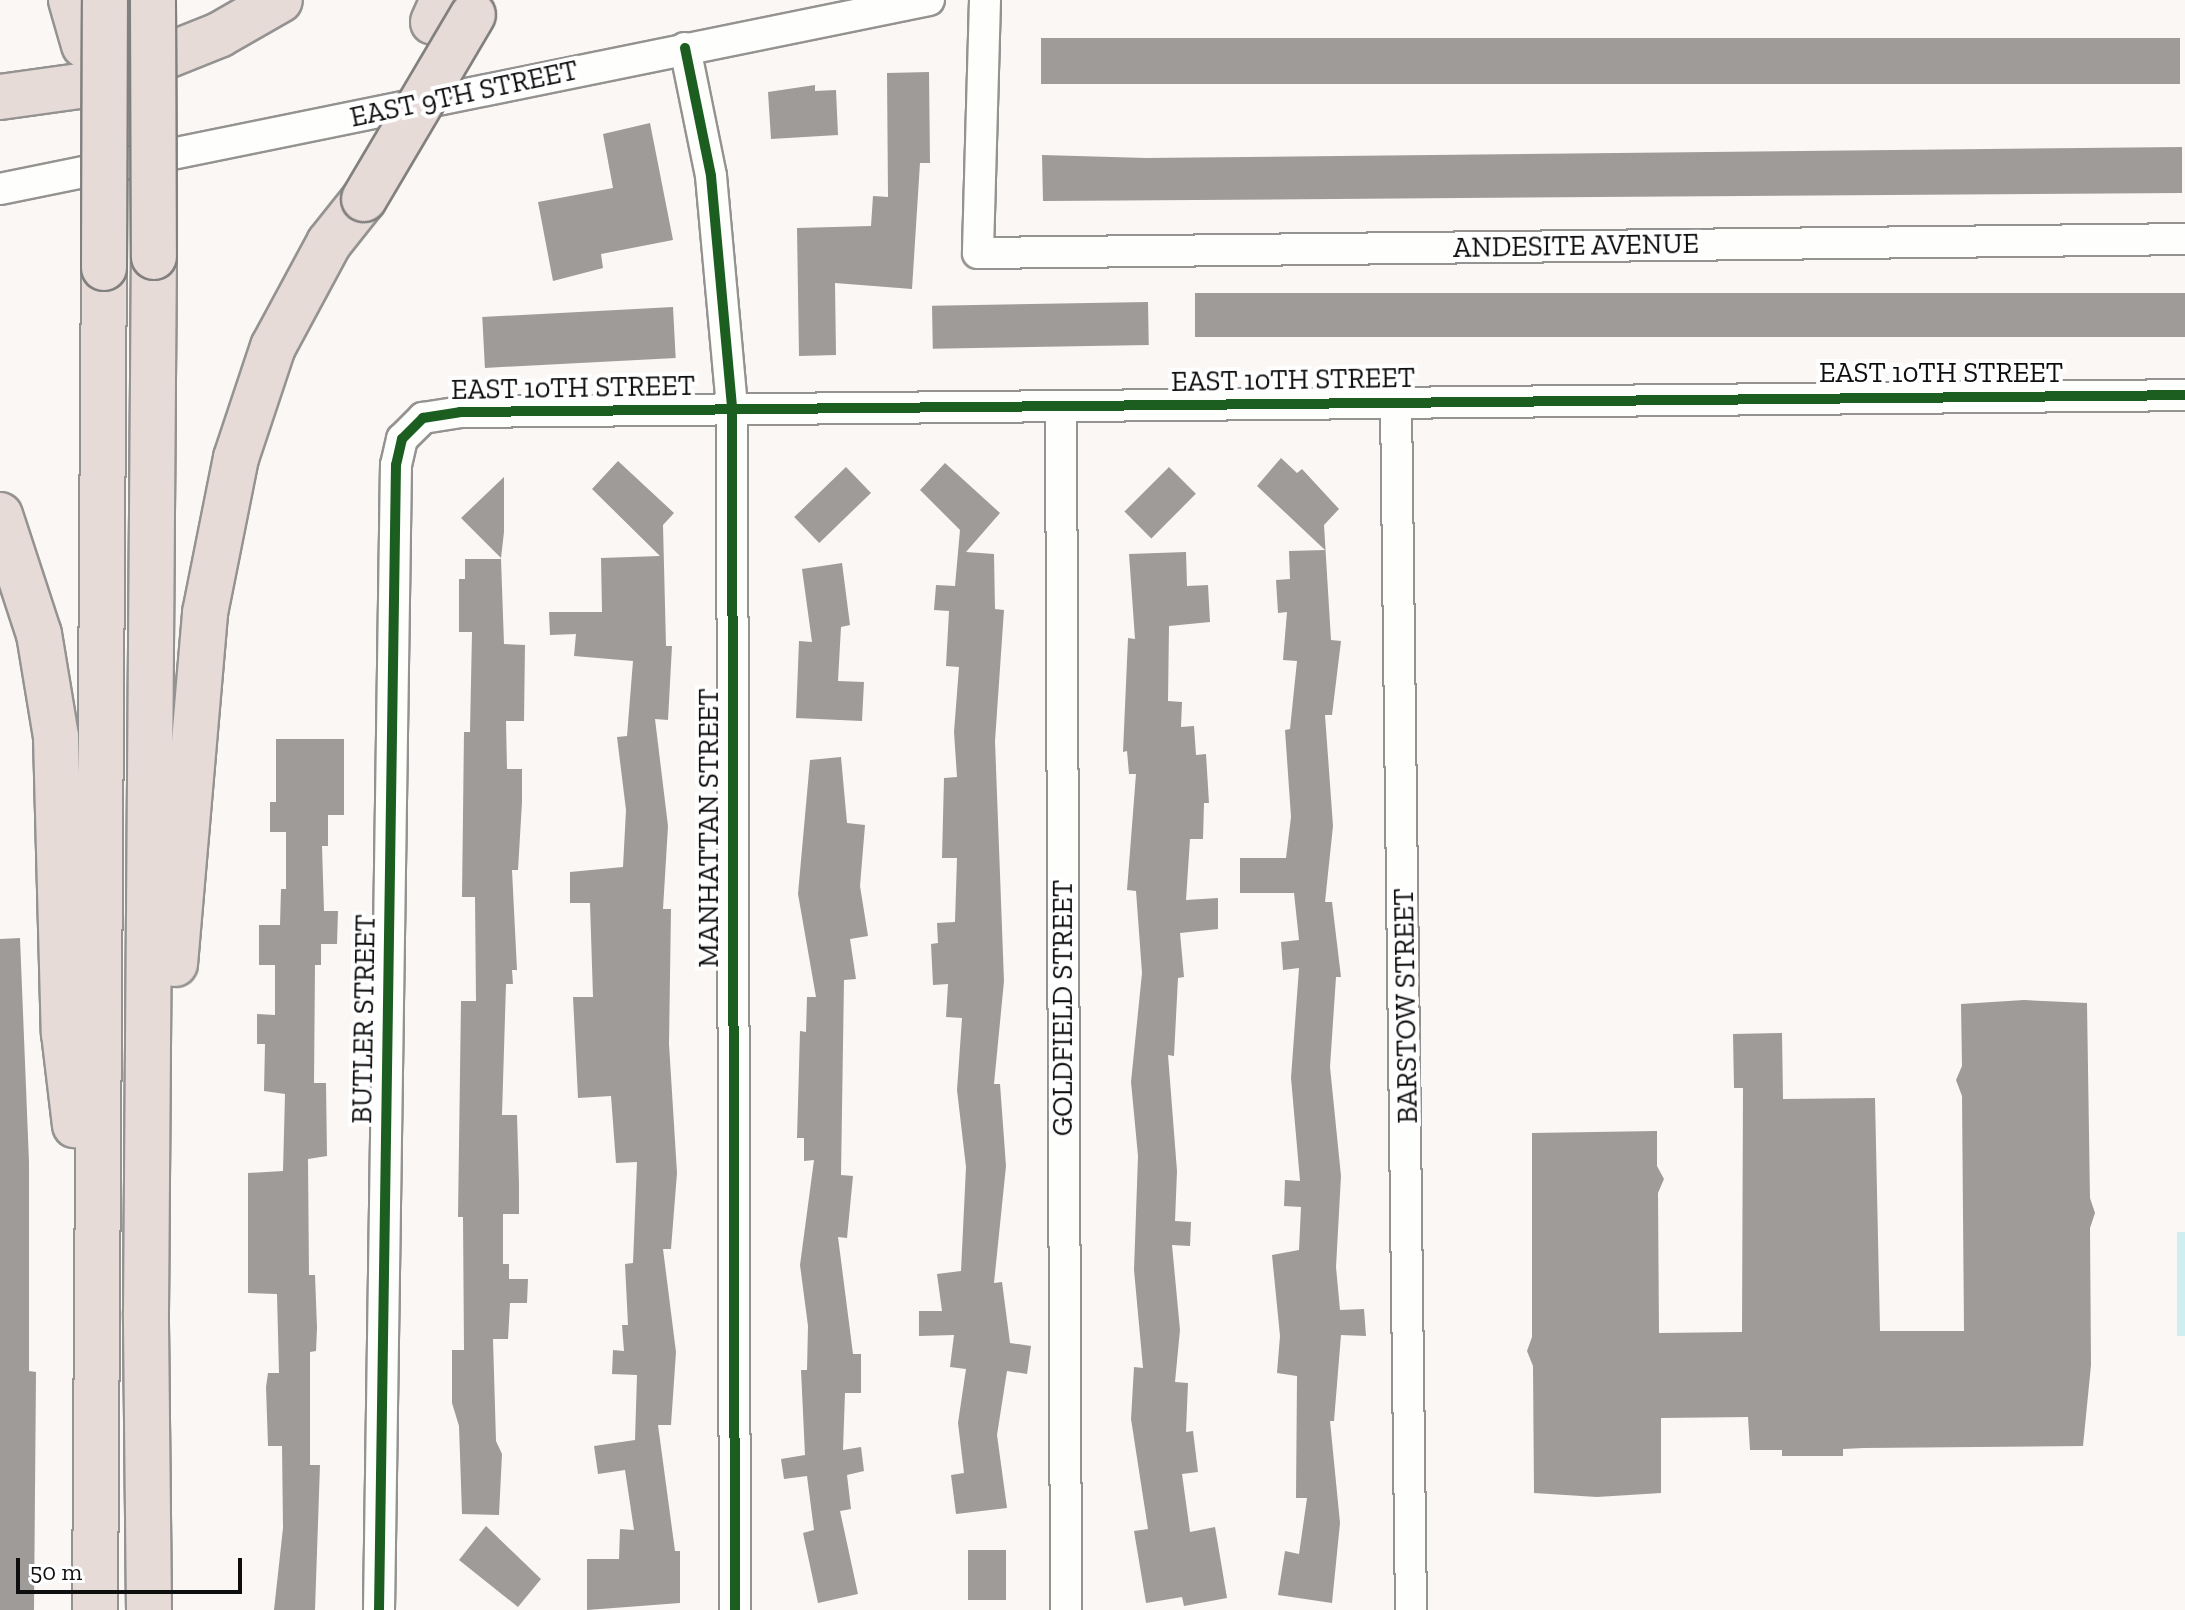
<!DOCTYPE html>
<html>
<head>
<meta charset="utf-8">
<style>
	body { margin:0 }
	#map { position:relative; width:2185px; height:1610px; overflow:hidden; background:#faf7f4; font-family:"Zilla Slab",serif }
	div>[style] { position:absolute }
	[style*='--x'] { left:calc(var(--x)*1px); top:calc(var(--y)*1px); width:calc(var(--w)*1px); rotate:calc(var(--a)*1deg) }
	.water>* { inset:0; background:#ceeef0; transform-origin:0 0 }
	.building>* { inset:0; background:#9e9b99; transform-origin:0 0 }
	.roads { filter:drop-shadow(2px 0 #949392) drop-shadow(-2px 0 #949392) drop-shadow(0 2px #949392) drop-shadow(0 -2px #949392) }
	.minor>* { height:30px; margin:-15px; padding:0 15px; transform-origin:15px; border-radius:15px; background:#fefefd }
	.highway>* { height:44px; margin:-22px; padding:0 22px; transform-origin:22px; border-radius:22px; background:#e7dbd8 }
	.bridges { filter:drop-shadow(2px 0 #82807f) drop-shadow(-2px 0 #82807f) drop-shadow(0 2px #82807f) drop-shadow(0 -2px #82807f) }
	.highway-bridge>* { height:44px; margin:-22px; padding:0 22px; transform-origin:22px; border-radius:22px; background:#e7dbd8 }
	.cycleway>* { height:10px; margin:-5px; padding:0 5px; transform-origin:5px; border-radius:5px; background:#1b5e20 }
	span { translate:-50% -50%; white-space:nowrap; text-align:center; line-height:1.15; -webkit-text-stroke:8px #fff; paint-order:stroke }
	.street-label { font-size:28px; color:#0e0e0e }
	.scale { position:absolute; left:16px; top:1558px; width:226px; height:36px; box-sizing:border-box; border:4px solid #0e0e0e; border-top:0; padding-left:10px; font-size:24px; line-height:28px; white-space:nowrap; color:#0e0e0e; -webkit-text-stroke:6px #fff; paint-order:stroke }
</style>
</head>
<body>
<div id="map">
	<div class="water">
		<div style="left:2177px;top:1232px;width:8px;height:104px"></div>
	</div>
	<div class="building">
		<div style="left:2180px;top:38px;width:46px;height:1139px;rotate:90deg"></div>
		<div style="clip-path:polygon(929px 72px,930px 163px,920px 163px,912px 289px,835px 283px,836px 355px,799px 356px,797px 228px,871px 226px,873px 196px,888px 197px,887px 73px)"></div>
		<div style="clip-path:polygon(815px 85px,815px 91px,836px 90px,838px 135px,771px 139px,768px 92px)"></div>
		<div style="clip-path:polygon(650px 123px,673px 240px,601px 254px,603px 268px,553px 281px,538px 202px,613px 188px,603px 134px)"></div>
		<div style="clip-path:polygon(2182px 147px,2182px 193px,1043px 201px,1042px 155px,1146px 158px)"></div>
		<div style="left:2185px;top:293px;width:44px;height:990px;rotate:90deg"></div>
		<div style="left:1148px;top:302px;width:43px;height:216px;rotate:89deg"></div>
		<div style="left:673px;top:307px;width:51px;height:191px;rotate:87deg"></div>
		<div style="clip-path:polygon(1281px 458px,1297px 473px,1302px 469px,1339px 509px,1324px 525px,1331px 640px,1341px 641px,1332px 715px,1325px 715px,1333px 826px,1325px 902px,1332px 902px,1341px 977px,1336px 977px,1330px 1067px,1341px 1176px,1336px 1267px,1340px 1310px,1364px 1309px,1366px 1336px,1341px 1335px,1334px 1421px,1330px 1421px,1340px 1523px,1332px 1603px,1278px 1595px,1285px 1551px,1299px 1554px,1307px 1498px,1296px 1498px,1297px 1376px,1277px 1373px,1280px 1336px,1272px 1255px,1299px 1250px,1301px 1207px,1284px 1206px,1285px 1180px,1300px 1181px,1291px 1078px,1299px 968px,1283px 970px,1281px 942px,1299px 940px,1294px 893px,1240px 893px,1240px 858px,1286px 858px,1291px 817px,1285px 730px,1290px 729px,1297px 661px,1283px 660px,1287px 612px,1278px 613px,1276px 580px,1290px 579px,1289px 551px,1325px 550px,1257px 486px)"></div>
		<div style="clip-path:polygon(618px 461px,674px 513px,663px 525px,666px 646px,672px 646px,668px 720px,655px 719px,668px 826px,663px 909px,671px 909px,669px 1044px,677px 1173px,671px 1249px,663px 1249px,676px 1352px,671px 1425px,658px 1425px,675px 1551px,680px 1551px,680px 1603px,587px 1610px,587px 1559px,619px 1559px,620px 1529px,634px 1530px,625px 1470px,598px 1474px,594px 1446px,635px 1440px,637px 1375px,612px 1374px,613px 1350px,624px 1351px,622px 1325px,628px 1325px,625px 1264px,633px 1263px,637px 1162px,616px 1163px,611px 1096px,578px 1098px,573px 997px,593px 997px,590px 903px,570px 903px,570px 872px,623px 867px,626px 810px,617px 737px,627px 736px,633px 661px,574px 656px,576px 634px,550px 635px,549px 612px,602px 612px,601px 558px,660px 556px,592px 489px)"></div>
		<div style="clip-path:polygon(945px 463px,1000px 513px,966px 552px,994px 554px,995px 609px,1004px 610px,995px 741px,1004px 981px,994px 1084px,1000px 1084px,1006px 1166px,994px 1283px,1002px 1282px,1010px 1343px,1031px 1346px,1027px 1374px,1007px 1371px,997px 1435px,1007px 1508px,956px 1514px,951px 1475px,964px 1473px,958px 1423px,966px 1369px,950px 1367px,954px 1335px,919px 1336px,919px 1311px,942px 1311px,937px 1274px,961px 1271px,966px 1167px,957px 1090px,962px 1018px,946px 1017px,948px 984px,933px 985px,931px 944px,938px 943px,937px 923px,955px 922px,957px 858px,942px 858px,944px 778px,957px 777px,954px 732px,959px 667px,946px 666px,949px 611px,934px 610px,936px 585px,955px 586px,960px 530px,920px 490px)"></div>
		<div style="left:846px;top:467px;width:36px;height:72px;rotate:46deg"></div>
		<div style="left:1169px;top:467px;width:38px;height:63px;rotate:45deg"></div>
		<div style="clip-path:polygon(504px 477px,504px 532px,501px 558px,461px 518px)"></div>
		<div style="clip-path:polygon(1186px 552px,1187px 586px,1208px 585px,1210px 622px,1169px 626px,1168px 701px,1182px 702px,1181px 727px,1194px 726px,1196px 755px,1206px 754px,1209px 803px,1204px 803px,1203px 839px,1190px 839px,1186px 900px,1218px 898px,1218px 929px,1180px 933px,1184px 977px,1178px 978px,1174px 1056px,1168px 1055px,1177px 1171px,1175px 1221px,1191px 1222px,1190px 1246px,1172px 1245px,1180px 1330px,1175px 1382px,1188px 1383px,1186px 1432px,1193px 1431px,1198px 1472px,1182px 1474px,1190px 1532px,1215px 1527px,1227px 1598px,1184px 1606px,1182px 1597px,1146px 1603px,1134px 1531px,1148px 1529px,1131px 1419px,1134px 1367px,1143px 1368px,1134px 1270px,1138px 1156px,1131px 1082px,1142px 973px,1136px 891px,1127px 890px,1136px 774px,1129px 774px,1127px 751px,1123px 752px,1128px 638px,1135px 639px,1129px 554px)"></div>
		<div style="clip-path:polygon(465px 559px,501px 559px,504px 644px,525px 645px,524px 721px,506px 721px,507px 769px,522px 769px,522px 802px,518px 870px,512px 870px,517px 970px,512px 970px,513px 984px,506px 984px,502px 1115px,517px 1115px,519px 1184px,519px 1214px,503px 1214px,503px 1264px,509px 1264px,509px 1279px,528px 1279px,527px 1303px,510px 1303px,508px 1339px,493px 1339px,496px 1441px,502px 1454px,499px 1515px,462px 1514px,459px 1426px,452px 1403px,452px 1350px,464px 1350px,463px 1217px,458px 1217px,461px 1001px,476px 1001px,475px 897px,462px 897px,464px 732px,470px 732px,472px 632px,459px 632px,459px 579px,465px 579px)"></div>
		<div style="clip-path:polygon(842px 563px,850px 625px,841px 627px,838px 681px,864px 682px,862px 721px,796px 718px,799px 641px,812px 642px,802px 569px)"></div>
		<div style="clip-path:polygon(276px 739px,344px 739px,344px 815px,328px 815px,328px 846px,322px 846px,324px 911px,338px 911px,337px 944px,321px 944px,321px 965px,315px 965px,314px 1083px,326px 1083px,327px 1156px,308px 1159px,309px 1275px,315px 1275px,317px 1328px,316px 1351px,310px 1352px,310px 1465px,320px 1465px,315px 1610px,274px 1610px,283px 1528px,282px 1446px,268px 1446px,266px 1387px,268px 1373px,279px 1373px,277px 1294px,248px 1293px,248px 1173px,283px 1171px,285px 1094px,264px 1091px,265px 1044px,257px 1044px,257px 1014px,275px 1015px,275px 965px,259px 965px,259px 925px,280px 925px,281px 889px,286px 889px,286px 832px,270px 832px,270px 802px,276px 802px)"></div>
		<div style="clip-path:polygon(841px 757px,847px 823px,865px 825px,860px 886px,868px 936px,850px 939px,856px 979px,844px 980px,841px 1175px,853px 1176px,847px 1238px,838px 1237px,853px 1354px,861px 1354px,861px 1393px,845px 1393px,843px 1450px,861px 1447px,864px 1471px,847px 1475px,851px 1509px,840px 1511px,858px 1594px,818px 1603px,803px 1533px,814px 1530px,807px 1476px,784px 1479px,781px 1459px,805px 1455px,801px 1370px,807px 1370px,808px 1326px,800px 1265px,814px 1160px,804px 1161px,804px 1138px,797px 1138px,800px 1031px,806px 1032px,807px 997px,816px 997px,798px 894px,810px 760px)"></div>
		<div style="clip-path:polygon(20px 938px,29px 1162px,29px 1371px,36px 1372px,34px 1610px,0 1610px,0 939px)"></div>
		<div style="clip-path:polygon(2024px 1000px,2087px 1003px,2090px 1198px,2095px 1213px,2090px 1228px,2091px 1365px,2083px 1446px,1864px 1448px,1843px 1449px,1843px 1456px,1782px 1456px,1782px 1450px,1750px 1450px,1748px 1417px,1661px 1418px,1661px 1493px,1597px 1497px,1534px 1493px,1533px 1366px,1527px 1351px,1532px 1337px,1532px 1133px,1657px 1131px,1657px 1166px,1664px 1179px,1658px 1193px,1659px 1333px,1742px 1332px,1743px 1088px,1734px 1088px,1733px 1034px,1782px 1033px,1783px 1099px,1875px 1098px,1880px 1331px,1964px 1331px,1962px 1096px,1956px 1080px,1962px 1066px,1961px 1004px)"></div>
		<div style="clip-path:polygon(486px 1526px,541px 1579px,518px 1607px,459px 1560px)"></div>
		<div style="left:968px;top:1550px;width:38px;height:50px"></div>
	</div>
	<div class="roads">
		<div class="minor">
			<div style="--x:985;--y:0;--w:253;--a:91.6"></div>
			<div style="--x:978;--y:253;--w:1207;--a:-0.66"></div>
			<div style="--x:685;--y:48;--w:131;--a:78.5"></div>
			<div style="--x:711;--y:176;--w:234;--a:84.8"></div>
			<div style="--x:732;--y:409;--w:1201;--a:89.86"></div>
			<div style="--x:0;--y:189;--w:948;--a:-11.5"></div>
			<div style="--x:1396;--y:402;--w:1208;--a:89.29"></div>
			<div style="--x:1061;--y:407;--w:1203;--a:89.76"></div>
			<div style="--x:379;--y:1610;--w:1145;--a:-89.15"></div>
			<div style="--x:396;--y:465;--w:27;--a:-77"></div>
			<div style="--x:402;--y:439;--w:30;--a:-45"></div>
			<div style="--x:423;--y:418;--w:37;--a:-9"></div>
			<div style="--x:460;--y:412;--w:1725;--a:-0.56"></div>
		</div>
		<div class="highway">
			<div style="--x:71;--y:0;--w:47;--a:73.9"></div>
			<div style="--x:433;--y:22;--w:24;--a:-66"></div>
			<div style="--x:0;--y:97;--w:80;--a:-7.9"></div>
			<div style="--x:79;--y:86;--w:41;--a:-15.4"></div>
			<div style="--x:119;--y:75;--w:108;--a:-21.8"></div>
			<div style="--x:219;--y:35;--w:70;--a:-29.8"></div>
			<div style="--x:0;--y:515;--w:125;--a:71.9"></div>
			<div style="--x:39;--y:634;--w:104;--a:80.6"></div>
			<div style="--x:56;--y:737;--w:296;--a:88.5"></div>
			<div style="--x:64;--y:1033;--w:93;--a:83.2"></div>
			<div style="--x:175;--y:964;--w:352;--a:-85.1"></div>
			<div style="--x:205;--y:613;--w:158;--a:-78.7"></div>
			<div style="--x:236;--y:458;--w:117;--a:-71.6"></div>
			<div style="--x:273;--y:347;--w:118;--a:-61.7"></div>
			<div style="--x:329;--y:243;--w:56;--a:-51.5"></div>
			<div style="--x:95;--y:1610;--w:1342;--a:-89.62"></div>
			<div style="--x:149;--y:1610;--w:298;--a:-90.6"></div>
			<div style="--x:146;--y:1312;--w:1055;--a:-89.57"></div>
		</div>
	</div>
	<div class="bridges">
		<div class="highway-bridge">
			<div style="--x:153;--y:0;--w:257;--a:89.8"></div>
			<div style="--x:364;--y:199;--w:214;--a:-59.4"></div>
			<div style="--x:104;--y:268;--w:268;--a:-89.8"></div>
		</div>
	</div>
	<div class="cycleway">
		<div style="--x:685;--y:48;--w:131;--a:78.5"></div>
		<div style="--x:711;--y:176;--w:234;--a:84.8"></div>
		<div style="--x:732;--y:409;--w:1201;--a:89.86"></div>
		<div style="--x:379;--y:1610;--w:1145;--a:-89.15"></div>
		<div style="--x:396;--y:465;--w:27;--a:-77"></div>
		<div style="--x:402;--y:439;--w:30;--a:-45"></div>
		<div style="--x:423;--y:418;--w:37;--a:-9"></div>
		<div style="--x:460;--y:412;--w:1725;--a:-0.56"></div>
	</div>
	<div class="street-label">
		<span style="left:464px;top:94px;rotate:-12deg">EAST 9TH STREET</span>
		<span style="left:1576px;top:246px;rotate:-1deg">ANDESITE AVENUE</span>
		<span style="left:1941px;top:373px">EAST 10TH STREET</span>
		<span style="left:1293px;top:380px;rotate:-1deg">EAST 10TH STREET</span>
		<span style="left:573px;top:388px;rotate:-1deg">EAST 10TH STREET</span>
		<span style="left:709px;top:828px;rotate:-90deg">MANHATTAN STREET</span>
		<span style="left:1406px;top:1006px;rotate:-91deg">BARSTOW STREET</span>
		<span style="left:1063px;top:1008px;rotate:-90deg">GOLDFIELD STREET</span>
		<span style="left:364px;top:1019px;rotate:-89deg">BUTLER STREET</span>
	</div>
	<div class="scale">50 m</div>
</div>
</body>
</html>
